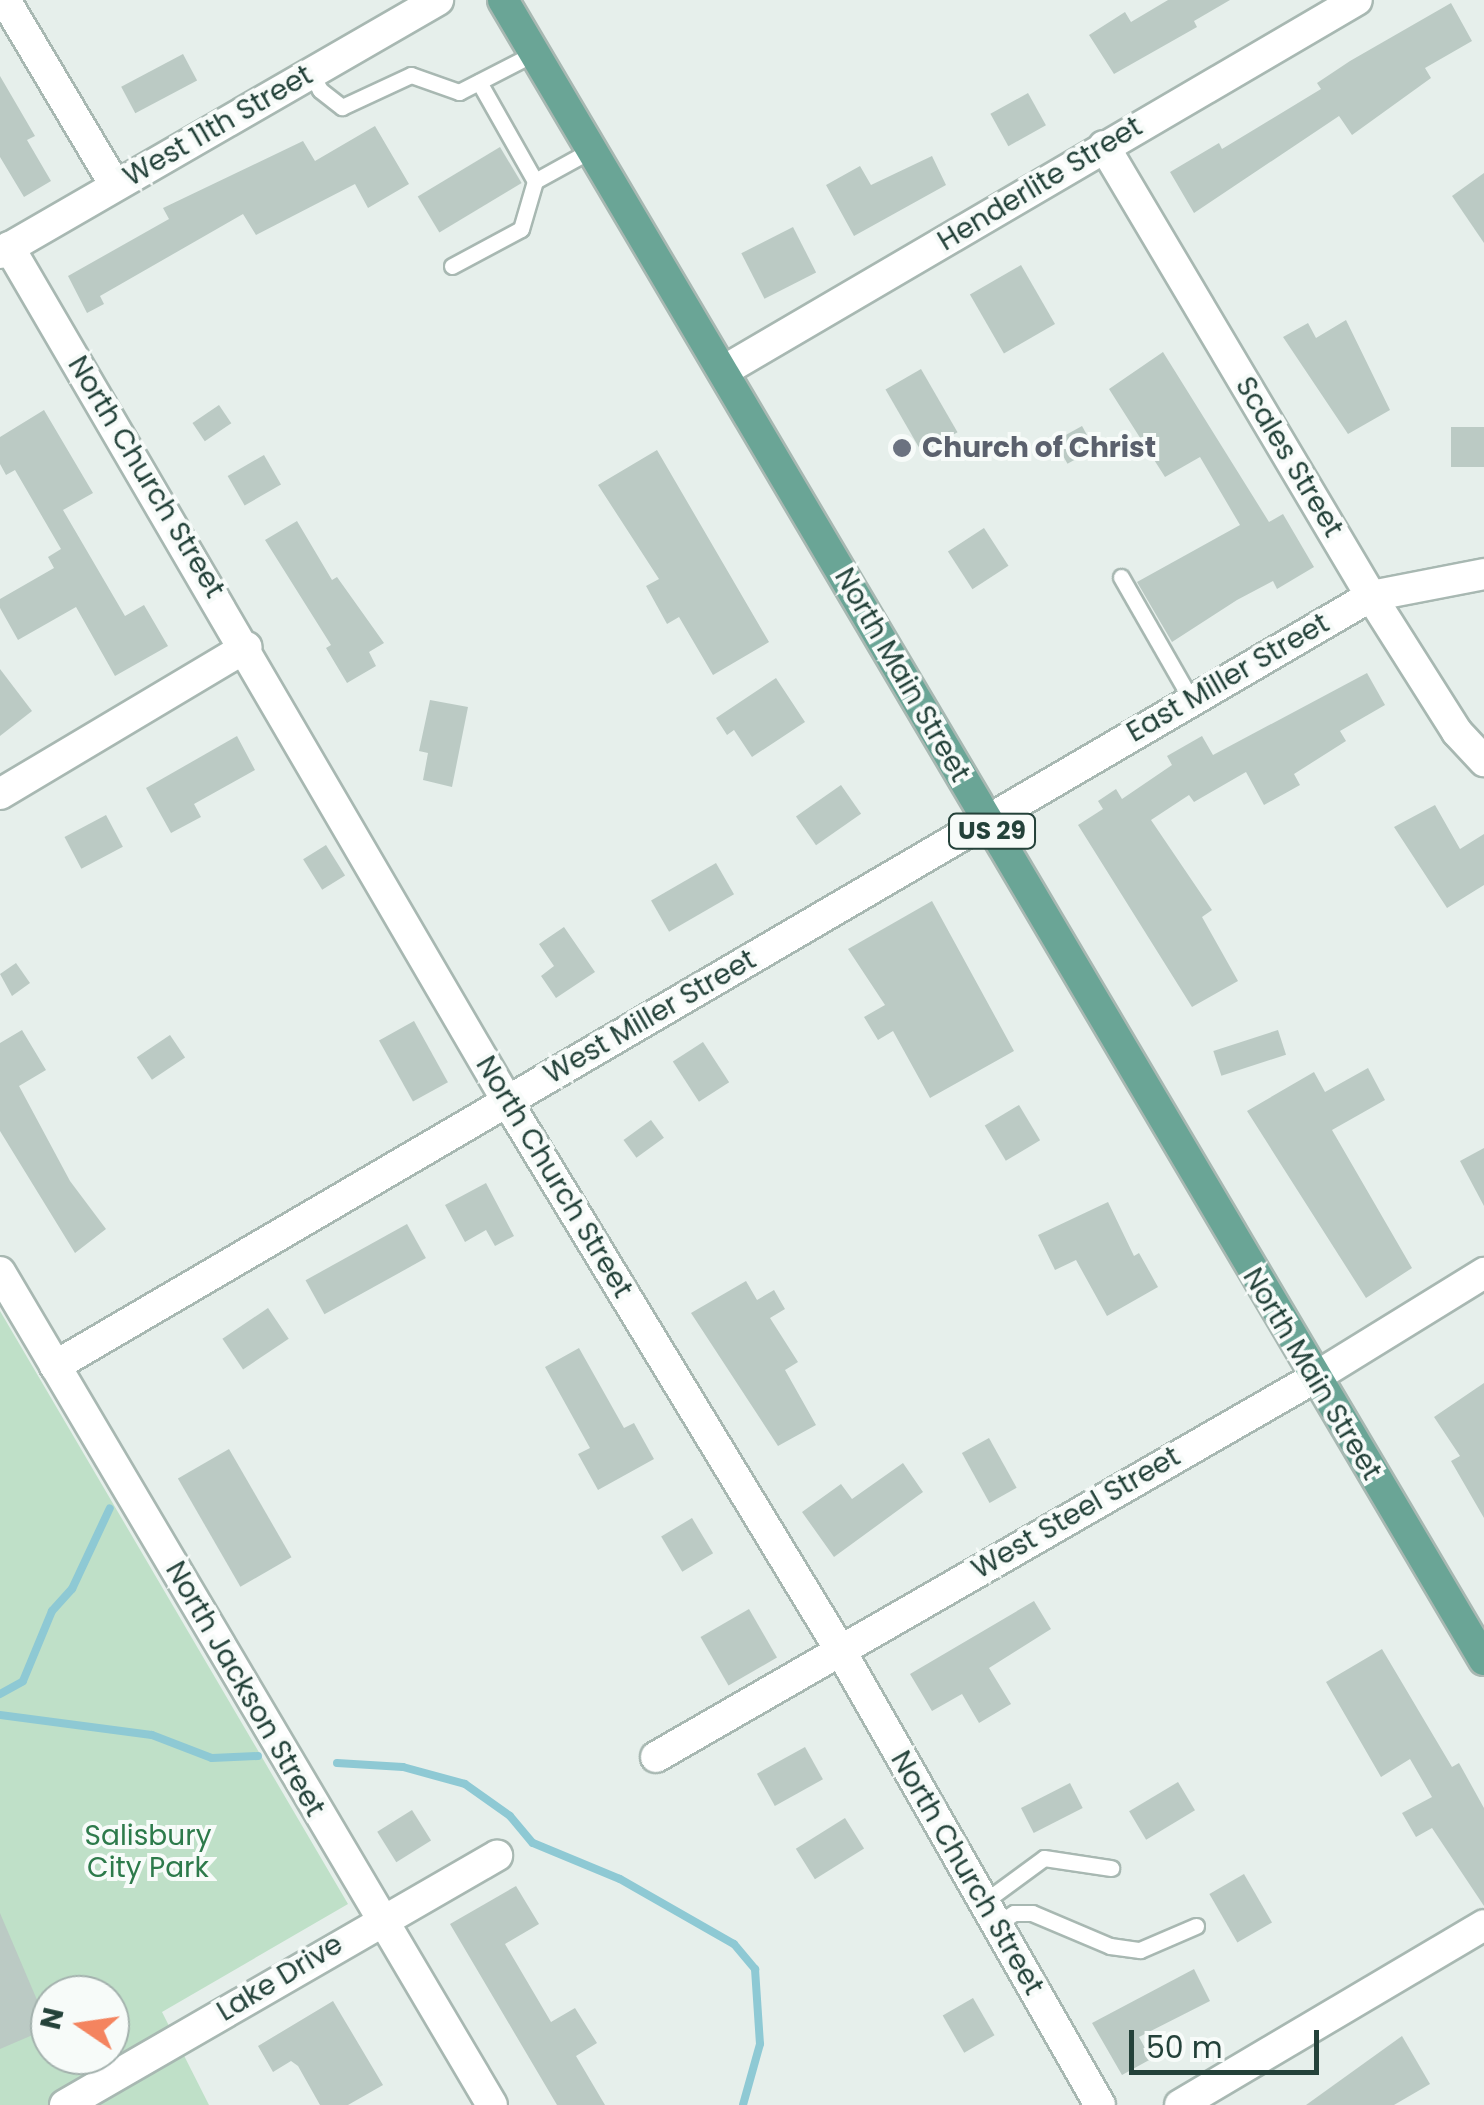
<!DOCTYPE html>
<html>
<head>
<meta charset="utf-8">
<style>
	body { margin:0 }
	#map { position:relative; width:1484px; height:2105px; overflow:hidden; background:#e6efeb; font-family:Poppins,sans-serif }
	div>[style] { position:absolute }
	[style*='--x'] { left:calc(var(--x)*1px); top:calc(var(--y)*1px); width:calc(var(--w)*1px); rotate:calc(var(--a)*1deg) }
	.green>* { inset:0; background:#bfe0c8 }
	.stream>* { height:8px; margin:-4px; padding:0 4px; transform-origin:4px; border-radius:4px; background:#8ec9d4 }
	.building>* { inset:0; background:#bbcac4; transform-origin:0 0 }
	.roads { filter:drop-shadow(2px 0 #a8b8b2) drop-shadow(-2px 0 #a8b8b2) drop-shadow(0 2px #a8b8b2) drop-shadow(0 -2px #a8b8b2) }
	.lane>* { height:15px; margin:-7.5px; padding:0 7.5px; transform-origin:7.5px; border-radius:7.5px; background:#fff }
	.street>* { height:30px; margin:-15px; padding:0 15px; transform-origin:15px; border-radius:15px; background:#fff }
	.secondary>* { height:30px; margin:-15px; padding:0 15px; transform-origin:15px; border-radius:15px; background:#fff }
	.primary>* { height:30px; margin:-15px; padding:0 15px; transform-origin:15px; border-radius:15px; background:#6aa596 }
	.dots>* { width:28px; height:28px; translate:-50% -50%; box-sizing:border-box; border:5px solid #f7fbf9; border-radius:50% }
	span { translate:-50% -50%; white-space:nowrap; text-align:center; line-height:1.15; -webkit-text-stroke:8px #f7fbf9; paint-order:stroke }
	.shield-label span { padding:2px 8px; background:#f7fbf9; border:2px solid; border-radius:8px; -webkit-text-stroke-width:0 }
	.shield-label { font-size:25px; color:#24423a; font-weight:700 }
	.street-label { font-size:28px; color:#24423a }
	.worship-label { font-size:28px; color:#5b616d; font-weight:700 }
	.left { translate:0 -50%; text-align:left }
	.park-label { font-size:28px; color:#2d7a4b }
	.north { position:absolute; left:30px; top:1975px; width:100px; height:100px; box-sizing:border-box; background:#f7fbf9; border:2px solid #a3b1ad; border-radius:50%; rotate:283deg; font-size:28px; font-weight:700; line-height:40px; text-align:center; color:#24423a }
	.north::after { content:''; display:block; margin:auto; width:35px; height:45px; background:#f4845f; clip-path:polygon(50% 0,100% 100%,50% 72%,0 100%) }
	.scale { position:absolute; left:1129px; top:2030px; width:190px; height:45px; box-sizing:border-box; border:5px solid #24423a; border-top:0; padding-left:12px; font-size:30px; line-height:35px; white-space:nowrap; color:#24423a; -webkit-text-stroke:8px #f7fbf9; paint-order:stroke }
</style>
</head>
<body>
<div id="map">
	<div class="green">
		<div style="clip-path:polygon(evenodd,0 1311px,348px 1904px,162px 2012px,209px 2105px,0 2105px,0 1311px,50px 1995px,110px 1995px,110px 2055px,50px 2055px,50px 1995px)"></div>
	</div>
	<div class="stream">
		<div style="--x:0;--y:1694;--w:26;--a:-29"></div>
		<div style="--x:23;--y:1681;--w:76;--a:-67.5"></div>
		<div style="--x:52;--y:1611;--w:30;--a:-48"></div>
		<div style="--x:72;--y:1589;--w:89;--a:-64.9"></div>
		<div style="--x:0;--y:1715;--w:153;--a:7.5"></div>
		<div style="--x:152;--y:1735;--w:64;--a:21"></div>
		<div style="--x:212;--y:1758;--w:46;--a:-2.5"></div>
		<div style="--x:337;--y:1763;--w:66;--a:3.5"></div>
		<div style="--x:403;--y:1767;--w:64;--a:15.3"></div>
		<div style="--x:465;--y:1784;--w:55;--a:35.4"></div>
		<div style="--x:510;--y:1816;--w:35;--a:50"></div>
		<div style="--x:533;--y:1843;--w:94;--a:22.5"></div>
		<div style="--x:620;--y:1879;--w:131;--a:29.7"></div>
		<div style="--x:734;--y:1944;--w:33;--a:50"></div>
		<div style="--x:755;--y:1969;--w:75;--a:86.2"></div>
		<div style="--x:760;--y:2044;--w:63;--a:105.6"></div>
	</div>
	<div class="building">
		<div style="clip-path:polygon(1168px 0,1230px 0,1194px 21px,1197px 27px,1114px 74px,1089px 35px,1125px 12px,1131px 22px)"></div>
		<div style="clip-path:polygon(1451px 3px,1472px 41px,1425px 68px,1431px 78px,1352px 135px,1339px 116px,1194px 213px,1170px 172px,1219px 143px,1222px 149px,1321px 89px,1317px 83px,1350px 61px)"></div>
		<div style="left:183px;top:54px;width:30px;height:70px;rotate:62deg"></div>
		<div style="clip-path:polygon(0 76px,35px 136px,27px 140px,51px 181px,24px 197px,0 157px)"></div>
		<div style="left:1028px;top:93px;width:37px;height:43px;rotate:61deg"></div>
		<div style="clip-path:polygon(375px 126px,409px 184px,368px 208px,355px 184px,256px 235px,243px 214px,100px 296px,104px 304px,87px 313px,68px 276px,169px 219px,163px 208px,303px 141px,315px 161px)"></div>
		<div style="left:500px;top:147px;width:42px;height:96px;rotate:59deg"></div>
		<div style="clip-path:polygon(932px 156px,946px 185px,854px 236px,826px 185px,860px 166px,871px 185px)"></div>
		<div style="clip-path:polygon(1484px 173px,1484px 243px,1452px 196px)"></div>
		<div style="left:793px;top:227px;width:51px;height:58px;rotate:63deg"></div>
		<div style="left:1021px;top:265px;width:68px;height:59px;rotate:60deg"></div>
		<div style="clip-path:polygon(1346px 320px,1390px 410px,1348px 434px,1283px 337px,1308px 323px,1316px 338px)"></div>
		<div style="clip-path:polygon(1163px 352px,1269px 522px,1283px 514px,1314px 567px,1277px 589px,1273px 581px,1237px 600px,1172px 642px,1137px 582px,1240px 525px,1200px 457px,1165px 477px,1109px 389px)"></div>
		<div style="left:921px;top:369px;width:73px;height:41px;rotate:60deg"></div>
		<div style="left:219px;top:405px;width:22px;height:32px;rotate:56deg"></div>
		<div style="clip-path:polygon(44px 410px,93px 493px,63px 510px,125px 616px,144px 605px,168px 646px,115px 676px,76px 607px,18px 640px,0 608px,0 599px,54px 568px,48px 557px,61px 549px,15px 470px,6px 475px,0 464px,0 437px)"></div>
		<div style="left:1082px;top:426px;width:26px;height:31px;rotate:61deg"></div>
		<div style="left:1484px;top:427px;width:40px;height:33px;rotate:90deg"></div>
		<div style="clip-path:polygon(657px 450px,769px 642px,713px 675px,679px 617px,667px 624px,646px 586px,659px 579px,598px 485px)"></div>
		<div style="left:264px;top:455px;width:34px;height:42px;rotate:60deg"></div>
		<div style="clip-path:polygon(297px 521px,332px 580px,337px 577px,384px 643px,369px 652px,376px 666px,347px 683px,326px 648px,331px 645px,265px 540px)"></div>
		<div style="left:984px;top:528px;width:45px;height:43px;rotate:57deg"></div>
		<div style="clip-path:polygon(0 669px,32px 711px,0 736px)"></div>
		<div style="clip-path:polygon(1367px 673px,1385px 705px,1340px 731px,1346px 741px,1294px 774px,1300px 785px,1264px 805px,1246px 772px,1194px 802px,1189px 795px,1151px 820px,1212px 910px,1202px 917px,1238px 981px,1192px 1007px,1078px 825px,1103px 809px,1098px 801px,1116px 789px,1122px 799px,1172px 765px,1167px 756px,1202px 736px,1213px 755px)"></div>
		<div style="clip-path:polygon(776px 678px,805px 722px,752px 757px,734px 730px,727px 735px,716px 718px)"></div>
		<div style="clip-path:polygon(430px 700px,468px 707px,452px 787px,423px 780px,428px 753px,419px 751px)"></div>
		<div style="clip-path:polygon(237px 736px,255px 770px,194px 804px,201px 817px,171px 833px,146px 788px)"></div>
		<div style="left:841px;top:785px;width:35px;height:55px;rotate:55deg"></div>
		<div style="clip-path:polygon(1435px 805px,1460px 849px,1484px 834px,1484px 885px,1447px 908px,1394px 827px)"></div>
		<div style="left:106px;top:815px;width:36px;height:47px;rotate:62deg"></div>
		<div style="left:326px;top:845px;width:36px;height:27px;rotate:58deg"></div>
		<div style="left:716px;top:863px;width:36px;height:75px;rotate:60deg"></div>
		<div style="clip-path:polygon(932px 901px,1014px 1051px,930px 1098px,893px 1031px,878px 1040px,864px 1017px,885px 1005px,848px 949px)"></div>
		<div style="clip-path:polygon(564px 927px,595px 972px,556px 998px,541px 976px,554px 966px,539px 944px)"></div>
		<div style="clip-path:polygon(16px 963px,30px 983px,12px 996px,0 974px)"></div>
		<div style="left:414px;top:1021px;width:70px;height:40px;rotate:61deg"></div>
		<div style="clip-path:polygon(22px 1030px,46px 1070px,19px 1086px,70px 1181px,106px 1229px,75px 1253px,0 1131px,0 1043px)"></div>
		<div style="left:1278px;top:1030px;width:26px;height:68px;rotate:72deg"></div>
		<div style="left:170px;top:1035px;width:27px;height:40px;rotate:56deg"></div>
		<div style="left:703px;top:1042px;width:48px;height:36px;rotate:57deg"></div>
		<div style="clip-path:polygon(1368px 1068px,1385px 1100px,1332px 1130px,1412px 1268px,1366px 1298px,1247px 1111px,1314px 1072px,1325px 1092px)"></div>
		<div style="left:1019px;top:1105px;width:41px;height:40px;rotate:59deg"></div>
		<div style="left:651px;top:1120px;width:22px;height:34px;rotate:54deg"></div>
		<div style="clip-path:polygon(1484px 1148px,1484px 1206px,1460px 1161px)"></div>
		<div style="clip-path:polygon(486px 1183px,514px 1236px,495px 1246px,486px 1230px,465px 1242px,445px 1205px)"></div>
		<div style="clip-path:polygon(1108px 1202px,1134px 1256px,1139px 1253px,1158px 1287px,1107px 1316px,1076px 1260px,1055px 1270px,1038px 1235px)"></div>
		<div style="left:407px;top:1224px;width:39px;height:116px;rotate:61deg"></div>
		<div style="clip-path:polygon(746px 1281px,757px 1300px,774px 1290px,785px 1309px,770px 1318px,798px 1362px,785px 1370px,816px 1425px,778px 1446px,691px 1313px)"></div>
		<div style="left:268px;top:1308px;width:37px;height:55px;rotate:56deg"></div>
		<div style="clip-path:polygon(579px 1348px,624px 1428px,634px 1423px,654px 1459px,598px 1490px,578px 1454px,590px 1448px,545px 1367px)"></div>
		<div style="clip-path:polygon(1484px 1383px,1484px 1518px,1451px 1461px,1460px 1456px,1434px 1417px)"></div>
		<div style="left:989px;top:1438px;width:57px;height:31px;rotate:61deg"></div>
		<div style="left:229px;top:1449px;width:125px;height:59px;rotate:60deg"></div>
		<div style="clip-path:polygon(903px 1463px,923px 1492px,834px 1557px,802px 1512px,841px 1484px,852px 1499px)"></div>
		<div style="left:692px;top:1518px;width:41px;height:36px;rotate:59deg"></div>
		<div style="clip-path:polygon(1034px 1601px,1051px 1629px,989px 1668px,1011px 1704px,979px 1723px,962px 1694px,932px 1711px,910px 1674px)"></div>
		<div style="left:749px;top:1609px;width:56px;height:56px;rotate:60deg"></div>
		<div style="clip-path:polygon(1382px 1649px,1452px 1767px,1459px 1763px,1484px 1808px,1484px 1906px,1432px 1828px,1416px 1837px,1402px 1813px,1432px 1797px,1410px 1759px,1381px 1777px,1326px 1682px)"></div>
		<div style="left:805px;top:1747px;width:37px;height:55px;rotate:61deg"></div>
		<div style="left:1178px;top:1782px;width:33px;height:57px;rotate:59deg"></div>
		<div style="left:1070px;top:1783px;width:28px;height:55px;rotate:63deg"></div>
		<div style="left:412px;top:1810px;width:36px;height:41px;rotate:58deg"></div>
		<div style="left:845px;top:1818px;width:36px;height:58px;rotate:58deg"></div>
		<div style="left:1244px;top:1874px;width:56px;height:40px;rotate:60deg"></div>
		<div style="clip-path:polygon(516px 1886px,539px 1924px,505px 1944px,551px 2022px,575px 2008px,597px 2043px,576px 2056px,605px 2105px,557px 2105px,450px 1924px)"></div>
		<div style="clip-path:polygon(0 1913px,49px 2028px,0 2049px)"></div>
		<div style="clip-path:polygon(1194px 1969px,1210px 2001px,1139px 2037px,1151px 2059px,1122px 2075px,1092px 2023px)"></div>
		<div style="left:973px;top:1998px;width:43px;height:35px;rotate:60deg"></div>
		<div style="clip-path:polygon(333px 2001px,383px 2085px,348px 2105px,320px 2105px,298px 2066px,291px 2061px,273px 2072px,258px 2046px)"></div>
		<div style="clip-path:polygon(1402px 2036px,1430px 2084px,1394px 2105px,1306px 2105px)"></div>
	</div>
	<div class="roads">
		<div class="lane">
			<div style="--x:311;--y:73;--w:19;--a:62"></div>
			<div style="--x:320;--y:90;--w:28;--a:38"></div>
			<div style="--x:342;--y:107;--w:76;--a:-24.9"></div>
			<div style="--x:411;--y:75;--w:51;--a:19.5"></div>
			<div style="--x:459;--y:92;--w:85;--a:-27.2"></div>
			<div style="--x:479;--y:82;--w:114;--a:60.5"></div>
			<div style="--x:452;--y:266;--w:78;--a:-28.2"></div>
			<div style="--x:521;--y:229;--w:50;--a:-73.7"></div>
			<div style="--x:535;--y:181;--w:66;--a:-28.9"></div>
			<div style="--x:1121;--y:577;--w:141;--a:60.2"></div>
			<div style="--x:984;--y:1902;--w:74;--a:-36.3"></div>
			<div style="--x:1044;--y:1858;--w:68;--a:8.5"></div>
			<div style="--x:997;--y:1924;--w:20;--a:-33"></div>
			<div style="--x:1014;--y:1913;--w:18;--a:0"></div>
			<div style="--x:1032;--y:1913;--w:85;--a:22.9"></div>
			<div style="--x:1110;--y:1946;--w:30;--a:8"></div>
			<div style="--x:1140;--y:1950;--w:61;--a:-23.2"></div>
		</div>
		<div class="street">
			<div style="--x:5;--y:0;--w:215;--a:59.3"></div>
			<div style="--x:1104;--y:146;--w:523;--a:59.32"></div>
			<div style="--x:1371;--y:596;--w:161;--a:57.7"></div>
			<div style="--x:1457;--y:732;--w:40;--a:47"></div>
			<div style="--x:9;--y:247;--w:1006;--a:59.74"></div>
			<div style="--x:516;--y:1116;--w:622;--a:58.74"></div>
			<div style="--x:839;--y:1648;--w:526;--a:60.27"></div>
			<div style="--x:725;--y:370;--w:732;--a:-30.35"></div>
			<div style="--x:0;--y:794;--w:287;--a:-30.8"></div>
			<div style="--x:0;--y:1272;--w:967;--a:59.43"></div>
			<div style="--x:55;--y:1366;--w:1525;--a:-30.33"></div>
			<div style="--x:1371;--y:596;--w:115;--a:-11"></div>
			<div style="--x:656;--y:1757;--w:759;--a:-29.94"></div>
			<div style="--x:1314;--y:1378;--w:200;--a:-31.7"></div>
			<div style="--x:65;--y:2105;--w:499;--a:-30"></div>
			<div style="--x:1180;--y:2105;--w:353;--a:-30.6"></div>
		</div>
		<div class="secondary">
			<div style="--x:0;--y:253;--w:506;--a:-30.01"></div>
		</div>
		<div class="primary">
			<div style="--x:503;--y:0;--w:1928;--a:59.42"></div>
		</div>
	</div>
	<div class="dots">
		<div style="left:902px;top:448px;background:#6b7280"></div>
	</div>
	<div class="shield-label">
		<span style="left:992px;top:831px">US 29</span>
	</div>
	<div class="street-label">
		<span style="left:218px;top:126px;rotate:-30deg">West 11th Street</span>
		<span style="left:1040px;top:184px;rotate:-31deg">Henderlite Street</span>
		<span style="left:1289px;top:457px;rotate:59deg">Scales Street</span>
		<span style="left:146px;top:477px;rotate:59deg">North Church Street</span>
		<span style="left:902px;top:675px;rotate:60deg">North Main Street</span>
		<span style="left:1228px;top:678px;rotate:-30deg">East Miller Street</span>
		<span style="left:650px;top:1017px;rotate:-30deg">West Miller Street</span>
		<span style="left:554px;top:1177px;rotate:59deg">North Church Street</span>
		<span style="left:1312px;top:1374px;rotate:59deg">North Main Street</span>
		<span style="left:1076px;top:1513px;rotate:-30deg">West Steel Street</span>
		<span style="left:245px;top:1689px;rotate:60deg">North Jackson Street</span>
		<span style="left:967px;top:1873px;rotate:60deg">North Church Street</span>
		<span style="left:280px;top:1978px;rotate:-31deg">Lake Drive</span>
	</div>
	<div class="worship-label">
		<span class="left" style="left:922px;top:448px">Church of Christ</span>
	</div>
	<div class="park-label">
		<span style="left:148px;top:1852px">Salisbury<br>City Park</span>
	</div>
	<div class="north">N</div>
	<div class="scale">50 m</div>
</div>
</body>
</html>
